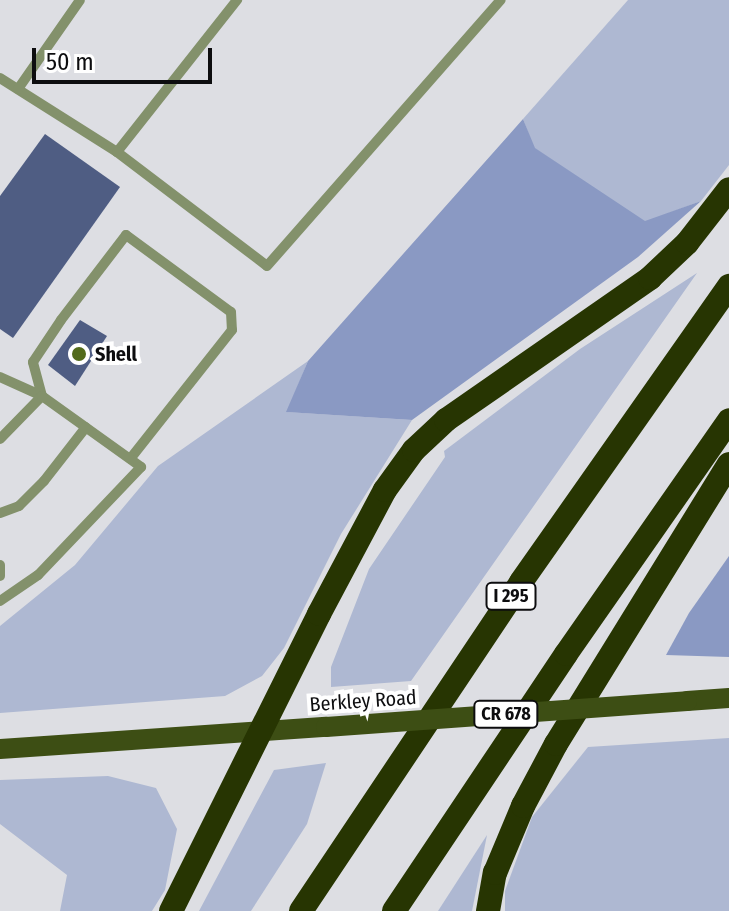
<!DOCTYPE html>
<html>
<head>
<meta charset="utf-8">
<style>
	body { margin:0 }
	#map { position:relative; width:729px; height:911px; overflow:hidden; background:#dddee3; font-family:"Fira Sans Condensed",sans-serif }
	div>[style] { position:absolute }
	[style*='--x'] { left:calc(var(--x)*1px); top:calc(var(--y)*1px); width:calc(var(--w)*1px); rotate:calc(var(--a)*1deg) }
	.green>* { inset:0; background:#aeb8d2 }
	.forest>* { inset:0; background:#8a99c3 }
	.building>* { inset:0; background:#4f5d83 }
	.lane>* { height:10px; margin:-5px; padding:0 5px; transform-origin:5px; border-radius:5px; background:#83916b }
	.primary>* { height:20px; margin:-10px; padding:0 10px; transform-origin:10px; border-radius:10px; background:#3d4e14 }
	.highway>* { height:24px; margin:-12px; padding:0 12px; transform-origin:12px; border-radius:12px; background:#273502 }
	.primary-bridge>* { height:20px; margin:-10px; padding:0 10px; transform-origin:10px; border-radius:10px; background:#3d4e14 }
	.dots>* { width:22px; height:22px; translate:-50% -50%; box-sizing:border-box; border:4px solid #fff; border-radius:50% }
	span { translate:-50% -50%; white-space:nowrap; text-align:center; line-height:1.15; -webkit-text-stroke:8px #fff; paint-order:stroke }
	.shield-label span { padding:2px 6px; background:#fff; border:2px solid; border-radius:6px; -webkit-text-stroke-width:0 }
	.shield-label { font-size:18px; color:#0d0d0f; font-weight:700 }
	.poi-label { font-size:20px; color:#0d0d0f; font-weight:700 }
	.left { translate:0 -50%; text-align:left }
	.street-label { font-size:20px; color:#0d0d0f }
	.scale { position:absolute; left:32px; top:48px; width:180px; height:36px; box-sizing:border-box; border:4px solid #0d0d0f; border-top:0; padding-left:10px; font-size:24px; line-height:28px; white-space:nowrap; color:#0d0d0f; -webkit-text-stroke:6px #fff; paint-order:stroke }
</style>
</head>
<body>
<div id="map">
	<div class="green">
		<div style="clip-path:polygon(628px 0,729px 0,729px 165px,701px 201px,645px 222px,534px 148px,523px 119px)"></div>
		<div style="clip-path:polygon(697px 273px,411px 681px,331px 687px,331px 667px,369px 569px,445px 457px,444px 451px,580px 349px)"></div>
		<div style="clip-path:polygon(308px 361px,287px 412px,412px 420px,341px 534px,284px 648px,262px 676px,225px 696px,0 713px,0 626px,75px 565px,158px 466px)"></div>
		<div style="clip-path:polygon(729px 738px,729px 911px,505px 911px,505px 891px,532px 817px,588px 747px)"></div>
		<div style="clip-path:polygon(326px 763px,307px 824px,251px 911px,199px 911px,274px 770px)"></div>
		<div style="clip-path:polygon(108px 776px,156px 788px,177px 829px,165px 890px,152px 911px,60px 911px,67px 875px,0 824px,0 780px)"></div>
		<div style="clip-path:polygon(487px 835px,472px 911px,438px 911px)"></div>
	</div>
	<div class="forest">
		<div style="clip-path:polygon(523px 119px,535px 148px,645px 221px,701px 201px,638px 257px,412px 420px,286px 412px,308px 361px)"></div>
		<div style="clip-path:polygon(729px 556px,729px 657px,666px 655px,689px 613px)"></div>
	</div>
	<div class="building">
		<div style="clip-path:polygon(45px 134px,120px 187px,13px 338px,0 329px,0 196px)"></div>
		<div style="clip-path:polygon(80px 320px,107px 336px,75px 386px,48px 365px)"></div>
	</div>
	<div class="lane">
		<div style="--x:0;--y:78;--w:138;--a:32.3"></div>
		<div style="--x:117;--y:152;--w:194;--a:-51.7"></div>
		<div style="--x:18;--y:89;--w:108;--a:-55.1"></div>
		<div style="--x:117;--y:152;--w:188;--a:37.2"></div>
		<div style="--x:267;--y:266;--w:354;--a:-48.7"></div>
		<div style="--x:0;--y:377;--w:46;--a:24.3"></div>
		<div style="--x:42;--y:396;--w:35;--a:-105"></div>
		<div style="--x:33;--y:362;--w:50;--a:-56.3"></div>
		<div style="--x:61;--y:320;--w:107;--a:-52.6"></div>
		<div style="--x:126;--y:235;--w:130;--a:36.3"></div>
		<div style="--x:231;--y:312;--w:18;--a:87"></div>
		<div style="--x:232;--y:330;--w:164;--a:128.3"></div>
		<div style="--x:0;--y:439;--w:60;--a:-45.7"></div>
		<div style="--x:42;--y:396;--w:122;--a:35.6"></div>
		<div style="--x:141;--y:467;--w:149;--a:133.6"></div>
		<div style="--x:38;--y:575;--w:46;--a:145.6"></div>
		<div style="--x:0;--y:513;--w:20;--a:-20"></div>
		<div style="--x:19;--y:506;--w:35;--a:-45"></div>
		<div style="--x:44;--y:481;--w:68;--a:-52.1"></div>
		<div style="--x:0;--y:565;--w:11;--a:90"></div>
	</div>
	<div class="primary">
		<div style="--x:687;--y:701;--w:42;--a:-4.1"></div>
		<div style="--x:0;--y:749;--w:327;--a:-3.9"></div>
	</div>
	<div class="highway">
		<div style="--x:171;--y:911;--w:332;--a:-63.5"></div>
		<div style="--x:319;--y:614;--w:140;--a:-62"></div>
		<div style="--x:385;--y:490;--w:49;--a:-54.1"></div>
		<div style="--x:414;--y:450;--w:44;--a:-43.2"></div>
		<div style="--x:446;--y:420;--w:249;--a:-34.8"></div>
		<div style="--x:650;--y:278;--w:51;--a:-43.4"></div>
		<div style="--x:687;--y:243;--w:68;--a:-52.1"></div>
		<div style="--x:301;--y:911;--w:396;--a:-56.2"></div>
		<div style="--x:521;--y:582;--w:362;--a:-54.9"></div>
		<div style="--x:394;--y:911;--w:309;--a:-56.2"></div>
		<div style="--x:566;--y:654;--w:285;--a:-55.1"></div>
		<div style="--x:488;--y:911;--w:39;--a:-80"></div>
		<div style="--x:495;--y:873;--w:73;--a:-67.3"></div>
		<div style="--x:523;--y:806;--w:70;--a:-62"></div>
		<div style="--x:556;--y:744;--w:329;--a:-58.3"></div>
	</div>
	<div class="primary-bridge">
		<div style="--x:326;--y:727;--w:362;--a:-4.1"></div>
	</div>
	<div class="dots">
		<div style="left:79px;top:354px;background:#536b1b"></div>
	</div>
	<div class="shield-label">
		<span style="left:511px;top:596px">I 295</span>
		<span style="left:506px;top:714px">CR 678</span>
	</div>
	<div class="poi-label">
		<span class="left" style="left:95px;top:354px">Shell</span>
	</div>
	<div class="street-label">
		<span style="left:363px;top:701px;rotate:-4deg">Berkley Road</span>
	</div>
	<div class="scale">50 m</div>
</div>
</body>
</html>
